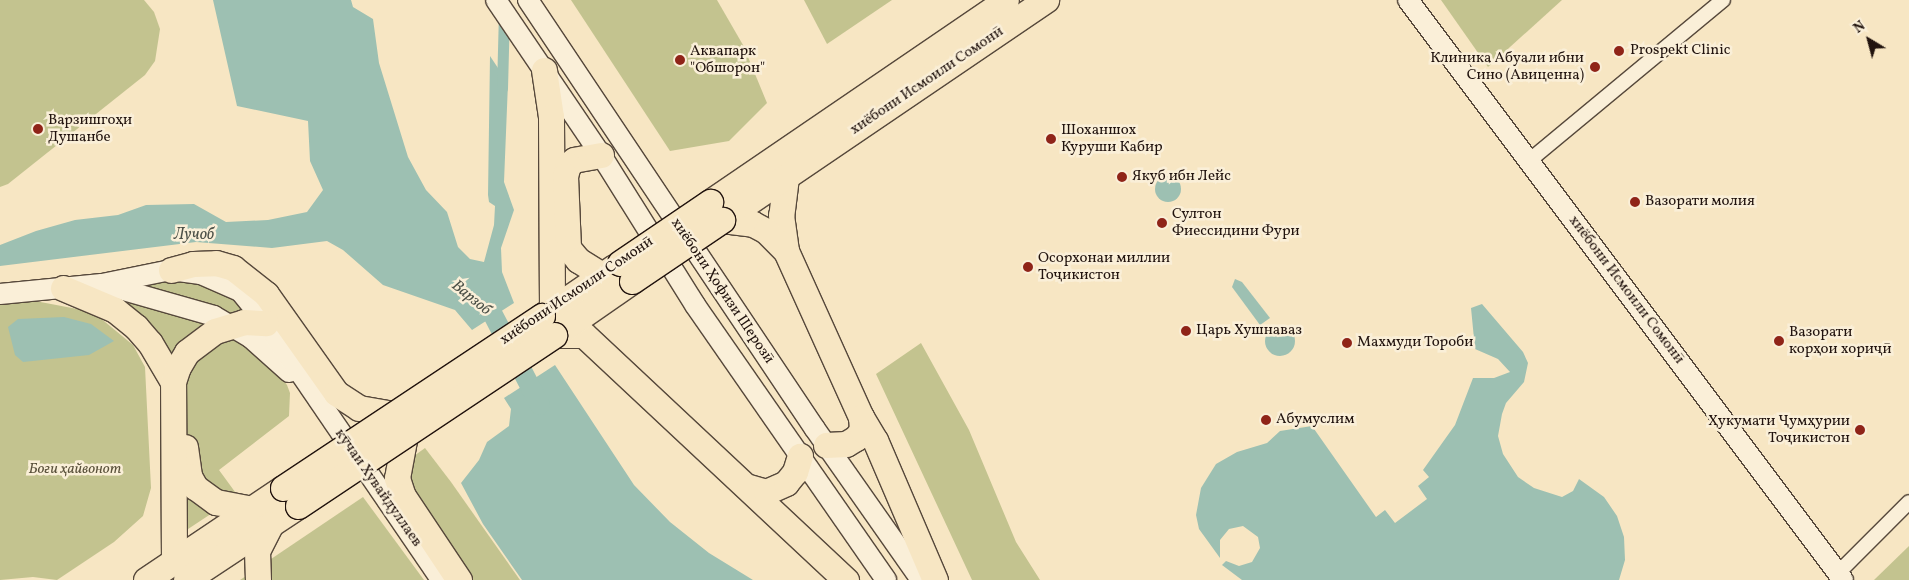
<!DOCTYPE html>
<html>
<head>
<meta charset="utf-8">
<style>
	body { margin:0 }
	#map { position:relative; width:1909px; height:580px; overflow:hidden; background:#f7e6c3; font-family:Vollkorn,serif }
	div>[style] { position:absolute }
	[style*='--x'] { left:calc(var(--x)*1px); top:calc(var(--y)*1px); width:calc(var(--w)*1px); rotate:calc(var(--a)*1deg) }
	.green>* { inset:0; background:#c3c38f }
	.water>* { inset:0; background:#9dc0b2 }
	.round { border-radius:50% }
	.canal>* { height:11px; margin:-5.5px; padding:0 5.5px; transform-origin:5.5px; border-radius:5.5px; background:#9dc0b2 }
	.river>* { height:20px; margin:-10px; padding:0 10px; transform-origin:10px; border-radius:10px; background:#9dc0b2 }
	.roads { filter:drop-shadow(1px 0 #56483b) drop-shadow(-1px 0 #56483b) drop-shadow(0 1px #56483b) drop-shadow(0 -1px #56483b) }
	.street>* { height:14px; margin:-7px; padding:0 7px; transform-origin:7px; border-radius:7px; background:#faefd8 }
	.secondary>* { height:20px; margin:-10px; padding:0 10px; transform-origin:10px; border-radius:10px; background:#faefd8 }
	.highway>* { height:25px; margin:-12.5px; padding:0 12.5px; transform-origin:12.5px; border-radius:12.5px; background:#f7e6c3 }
	.bridges { filter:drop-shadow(1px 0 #21130e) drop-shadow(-1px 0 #21130e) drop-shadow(0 1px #21130e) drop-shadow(0 -1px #21130e) }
	.highway-bridge>* { height:25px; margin:-12.5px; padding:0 12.5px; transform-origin:12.5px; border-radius:12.5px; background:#f7e6c3 }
	.dots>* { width:14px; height:14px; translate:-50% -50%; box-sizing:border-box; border:2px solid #faefd8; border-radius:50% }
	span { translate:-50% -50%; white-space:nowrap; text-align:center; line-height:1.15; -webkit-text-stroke:5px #faefd8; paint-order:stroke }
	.poi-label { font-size:15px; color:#21130e }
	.left { translate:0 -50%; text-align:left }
	.right { translate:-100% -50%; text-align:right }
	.street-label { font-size:15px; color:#21130e }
	.park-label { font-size:15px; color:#5a513b; font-style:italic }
	.water-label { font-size:16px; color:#4c5047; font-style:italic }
	.north { position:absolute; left:1844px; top:15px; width:50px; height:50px; -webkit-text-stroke:4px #faefd8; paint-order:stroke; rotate:323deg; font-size:14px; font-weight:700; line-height:20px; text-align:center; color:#21130e }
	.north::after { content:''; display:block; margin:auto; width:18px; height:22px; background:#21130e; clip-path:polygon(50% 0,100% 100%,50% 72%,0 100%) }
</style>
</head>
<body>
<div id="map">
	<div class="green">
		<div style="clip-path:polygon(0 0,144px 0,154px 12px,160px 29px,155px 61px,145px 75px,8px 184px,0 187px)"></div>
		<div style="clip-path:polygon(571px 0,717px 0,743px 45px,767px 103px,729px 141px,670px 151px)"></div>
		<div style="clip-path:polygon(804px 0,892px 0,827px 44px)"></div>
		<div style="clip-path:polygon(1441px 0,1562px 0,1488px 67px)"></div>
		<div style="clip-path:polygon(163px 279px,216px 283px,254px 317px,230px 316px,140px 288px,145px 281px)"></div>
		<div style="clip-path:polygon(113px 295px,219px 325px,175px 361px)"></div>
		<div style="clip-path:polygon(30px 300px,93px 312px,133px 345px,145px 367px,151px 488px,143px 516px,114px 542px,57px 580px,33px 577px,0 580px,0 303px)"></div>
		<div style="clip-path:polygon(228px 333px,266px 359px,287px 385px,290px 393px,289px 416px,219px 470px,238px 496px,179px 535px,184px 369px)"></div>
		<div style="clip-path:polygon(921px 343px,969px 430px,1016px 542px,1040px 580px,972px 580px,876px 374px)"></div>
		<div style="clip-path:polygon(425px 448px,451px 482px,520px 580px,460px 580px,400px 466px)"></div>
		<div style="clip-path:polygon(363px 497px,424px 580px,240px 580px)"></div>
		<div style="clip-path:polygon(1909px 546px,1909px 580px,1874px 580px)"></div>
	</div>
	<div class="water">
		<div style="clip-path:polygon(213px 0,351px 0,353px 7px,373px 19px,379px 63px,408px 157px,426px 190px,447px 212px,458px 247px,470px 259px,484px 262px,494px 225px,495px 206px,489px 202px,488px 195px,490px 56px,508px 83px,504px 182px,514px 210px,501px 248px,502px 272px,514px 303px,472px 330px,455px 310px,383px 285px,343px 250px,327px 241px,272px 248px,196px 242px,0 266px,0 245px,36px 231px,75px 220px,118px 215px,146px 205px,194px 204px,226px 222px,268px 220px,307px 212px,323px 190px,310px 161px,308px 121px,237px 106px)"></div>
		<div class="round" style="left:1155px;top:176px;width:26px;height:26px"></div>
		<div style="clip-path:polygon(1235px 279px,1242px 282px,1270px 318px,1260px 325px,1232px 287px)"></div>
		<div style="clip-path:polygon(1482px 304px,1523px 352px,1528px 363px,1524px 382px,1506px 403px,1502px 414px,1498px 436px,1503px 454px,1518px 477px,1534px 488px,1562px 497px,1573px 491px,1579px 479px,1604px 497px,1617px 516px,1624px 537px,1625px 560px,1619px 580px,1242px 580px,1222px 565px,1226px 561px,1239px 566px,1252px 562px,1260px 548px,1258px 537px,1243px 526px,1229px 529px,1220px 540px,1220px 558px,1199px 529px,1196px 515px,1201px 488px,1216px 464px,1237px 452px,1267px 443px,1280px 431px,1312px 426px,1376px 517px,1385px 510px,1395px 523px,1427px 499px,1418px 486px,1429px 477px,1423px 470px,1455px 425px,1473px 378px,1494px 378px,1510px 372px,1498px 359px,1475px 349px,1471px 308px)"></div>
		<div style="clip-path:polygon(64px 317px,91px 324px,114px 341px,89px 355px,23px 362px,15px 355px,8px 327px,18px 319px)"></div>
		<div class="round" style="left:1265px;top:326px;width:30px;height:30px"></div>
		<div style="clip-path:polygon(555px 365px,634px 485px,670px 522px,709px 553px,753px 580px,522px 580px,483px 524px,461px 483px,479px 460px,487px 442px,509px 426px,511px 409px,504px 398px)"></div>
	</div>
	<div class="canal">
		<div style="--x:502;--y:88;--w:74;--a:-88.5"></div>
	</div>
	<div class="river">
		<div style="--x:473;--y:298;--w:22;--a:36"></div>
		<div style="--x:491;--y:311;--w:106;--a:62.5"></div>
	</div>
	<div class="roads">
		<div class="street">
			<div style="--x:1529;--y:161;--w:252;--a:-39.7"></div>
			<div style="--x:1838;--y:573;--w:100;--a:-45"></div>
		</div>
		<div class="secondary">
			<div style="--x:496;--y:0;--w:187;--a:55.9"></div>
			<div style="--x:601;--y:155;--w:177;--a:57.9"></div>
			<div style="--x:695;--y:305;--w:335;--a:55.2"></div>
			<div style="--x:528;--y:0;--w:516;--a:56.22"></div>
			<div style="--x:815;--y:429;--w:184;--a:54.9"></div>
			<div style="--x:1408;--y:0;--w:725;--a:53.13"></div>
			<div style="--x:109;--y:286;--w:109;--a:15.9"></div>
			<div style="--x:214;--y:316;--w:43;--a:30.7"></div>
			<div style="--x:251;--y:338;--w:51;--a:41.8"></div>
			<div style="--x:0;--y:294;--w:102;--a:-5.6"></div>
			<div style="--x:102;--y:284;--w:70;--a:-11.5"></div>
			<div style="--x:171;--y:270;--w:30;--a:8"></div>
			<div style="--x:201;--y:274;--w:43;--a:23.6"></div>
			<div style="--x:240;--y:291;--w:41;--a:50.9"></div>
			<div style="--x:266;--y:323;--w:311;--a:55.7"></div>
		</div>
		<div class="highway">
			<div style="--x:544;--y:70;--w:48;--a:81.5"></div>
			<div style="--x:551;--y:117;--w:192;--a:89.7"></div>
			<div style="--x:601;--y:155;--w:27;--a:170"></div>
			<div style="--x:574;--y:160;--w:8;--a:140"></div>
			<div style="--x:568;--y:165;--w:11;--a:105"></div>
			<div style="--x:565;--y:176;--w:72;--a:87.6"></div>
			<div style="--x:568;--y:248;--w:16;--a:50"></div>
			<div style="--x:578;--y:260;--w:28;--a:32"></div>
			<div style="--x:786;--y:177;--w:38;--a:97"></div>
			<div style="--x:781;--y:215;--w:36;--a:82"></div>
			<div style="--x:786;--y:251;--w:182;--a:65.7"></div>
			<div style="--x:861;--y:417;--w:27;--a:59"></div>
			<div style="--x:875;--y:440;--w:152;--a:66.8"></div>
			<div style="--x:710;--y:202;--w:358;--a:-34.3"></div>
			<div style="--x:722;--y:220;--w:392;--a:-34.2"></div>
			<div style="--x:722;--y:220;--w:31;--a:7"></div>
			<div style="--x:753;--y:224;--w:15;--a:28"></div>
			<div style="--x:766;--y:231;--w:28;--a:45"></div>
			<div style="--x:171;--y:270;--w:23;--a:-15"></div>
			<div style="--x:193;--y:264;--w:23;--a:-2"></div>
			<div style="--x:216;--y:263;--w:18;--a:16"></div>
			<div style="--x:233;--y:268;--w:42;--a:38.2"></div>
			<div style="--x:266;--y:294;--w:121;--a:54.7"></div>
			<div style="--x:336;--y:393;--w:27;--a:33"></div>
			<div style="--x:359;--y:408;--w:35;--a:10"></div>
			<div style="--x:63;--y:288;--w:56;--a:22.9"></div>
			<div style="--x:115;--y:310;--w:27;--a:39"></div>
			<div style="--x:136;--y:327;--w:21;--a:49"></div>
			<div style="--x:150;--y:343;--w:45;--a:59.5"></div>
			<div style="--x:542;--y:316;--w:87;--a:-34.2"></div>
			<div style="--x:554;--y:335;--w:30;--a:0"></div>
			<div style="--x:584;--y:335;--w:359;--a:43.1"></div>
			<div style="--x:554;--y:335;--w:95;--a:-34.7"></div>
			<div style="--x:405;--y:435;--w:44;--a:100.5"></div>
			<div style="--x:397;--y:478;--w:19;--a:72"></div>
			<div style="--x:403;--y:496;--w:101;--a:56.3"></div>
			<div style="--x:826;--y:445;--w:20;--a:-3"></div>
			<div style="--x:846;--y:444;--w:12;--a:-31"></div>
			<div style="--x:856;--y:438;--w:10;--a:-53"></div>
			<div style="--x:862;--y:430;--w:13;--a:-94"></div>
			<div style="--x:185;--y:447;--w:29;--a:82"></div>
			<div style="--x:189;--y:476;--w:13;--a:61"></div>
			<div style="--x:195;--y:487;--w:26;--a:36"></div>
			<div style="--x:216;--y:502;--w:37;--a:11"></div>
			<div style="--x:749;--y:487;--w:18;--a:16"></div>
			<div style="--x:766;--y:492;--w:22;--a:-24"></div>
			<div style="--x:786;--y:483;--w:14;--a:-51"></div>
			<div style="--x:795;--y:472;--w:17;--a:-73"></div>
			<div style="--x:174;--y:562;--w:180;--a:-90.3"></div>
			<div style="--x:173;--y:382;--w:16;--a:-72"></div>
			<div style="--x:178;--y:367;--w:17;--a:-59"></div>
			<div style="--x:187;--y:352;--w:35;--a:-37"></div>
			<div style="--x:215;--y:331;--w:30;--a:-17"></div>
			<div style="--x:244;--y:322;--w:22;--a:3"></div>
			<div style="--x:146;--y:580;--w:165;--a:-33.9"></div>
			<div style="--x:186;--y:580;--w:134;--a:-33.5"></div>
			<div style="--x:258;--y:580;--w:29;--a:-92"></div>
			<div style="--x:257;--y:551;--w:30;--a:-63"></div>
		</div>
	</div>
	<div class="bridges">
		<div class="highway-bridge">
			<div style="--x:620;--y:263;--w:109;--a:-34.1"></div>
			<div style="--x:632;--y:281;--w:109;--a:-34.1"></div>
			<div style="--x:283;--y:488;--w:311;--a:-33.6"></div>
			<div style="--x:298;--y:506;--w:308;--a:-33.7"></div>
		</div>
	</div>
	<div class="dots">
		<div style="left:1619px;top:51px;background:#8f2418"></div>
		<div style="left:680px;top:60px;background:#8f2418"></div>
		<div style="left:1595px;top:67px;background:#8f2418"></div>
		<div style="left:38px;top:129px;background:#8f2418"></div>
		<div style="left:1051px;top:139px;background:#8f2418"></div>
		<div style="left:1122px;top:177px;background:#8f2418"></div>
		<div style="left:1635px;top:202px;background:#8f2418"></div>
		<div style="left:1162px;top:223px;background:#8f2418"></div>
		<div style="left:1028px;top:267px;background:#8f2418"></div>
		<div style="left:1186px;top:331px;background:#8f2418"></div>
		<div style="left:1779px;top:341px;background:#8f2418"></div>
		<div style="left:1347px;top:343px;background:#8f2418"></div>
		<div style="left:1266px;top:420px;background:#8f2418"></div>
		<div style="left:1860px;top:430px;background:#8f2418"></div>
	</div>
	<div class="poi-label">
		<span class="left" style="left:690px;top:60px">Аквапарк<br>"Обшорон"</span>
		<span class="left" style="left:1630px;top:51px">Prospekt Clinic</span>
		<span class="right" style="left:1584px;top:67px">Клиника Абуали ибни<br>Сино (Авиценна)</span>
		<span class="left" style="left:48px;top:129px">Варзишгоҳи<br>Душанбе</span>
		<span class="left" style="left:1061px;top:139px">Шоханшох<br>Куруши Кабир</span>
		<span class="left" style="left:1132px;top:177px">Якуб ибн Лейс</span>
		<span class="left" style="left:1645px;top:202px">Вазорати молия</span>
		<span class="left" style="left:1172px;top:223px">Султон<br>Фиессидини Фури</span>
		<span class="left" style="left:1038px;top:267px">Осорхонаи миллии<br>Тоҷикистон</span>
		<span class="left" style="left:1196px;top:331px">Царь Хушнаваз</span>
		<span class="left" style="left:1789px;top:341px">Вазорати<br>корҳои хориҷӣ</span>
		<span class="left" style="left:1357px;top:343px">Махмуди Тороби</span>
		<span class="left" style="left:1276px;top:420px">Абумуслим</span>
		<span class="right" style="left:1850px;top:430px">Ҳукумати Ҷумҳурии<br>Тоҷикистон</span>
	</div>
	<div class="street-label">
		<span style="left:927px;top:81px;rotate:-34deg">хиёбони Исмоили Сомонӣ</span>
		<span style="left:1626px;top:290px;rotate:53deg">хиёбони Исмоили Сомонӣ</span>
		<span style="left:577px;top:291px;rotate:-34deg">хиёбони Исмоили Сомонӣ</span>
		<span style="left:722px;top:291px;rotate:56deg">хиёбони Ҳофизи Шерозӣ</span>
		<span style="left:378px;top:488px;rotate:55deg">кӯчаи Хувайдуллаев</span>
	</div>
	<div class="park-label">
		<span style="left:75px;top:470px">Боғи ҳайвонот</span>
	</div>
	<div class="water-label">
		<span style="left:194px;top:235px">Лучоб</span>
		<span style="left:471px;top:298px;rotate:39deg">Варзоб</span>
	</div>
	<div class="north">N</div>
</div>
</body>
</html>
